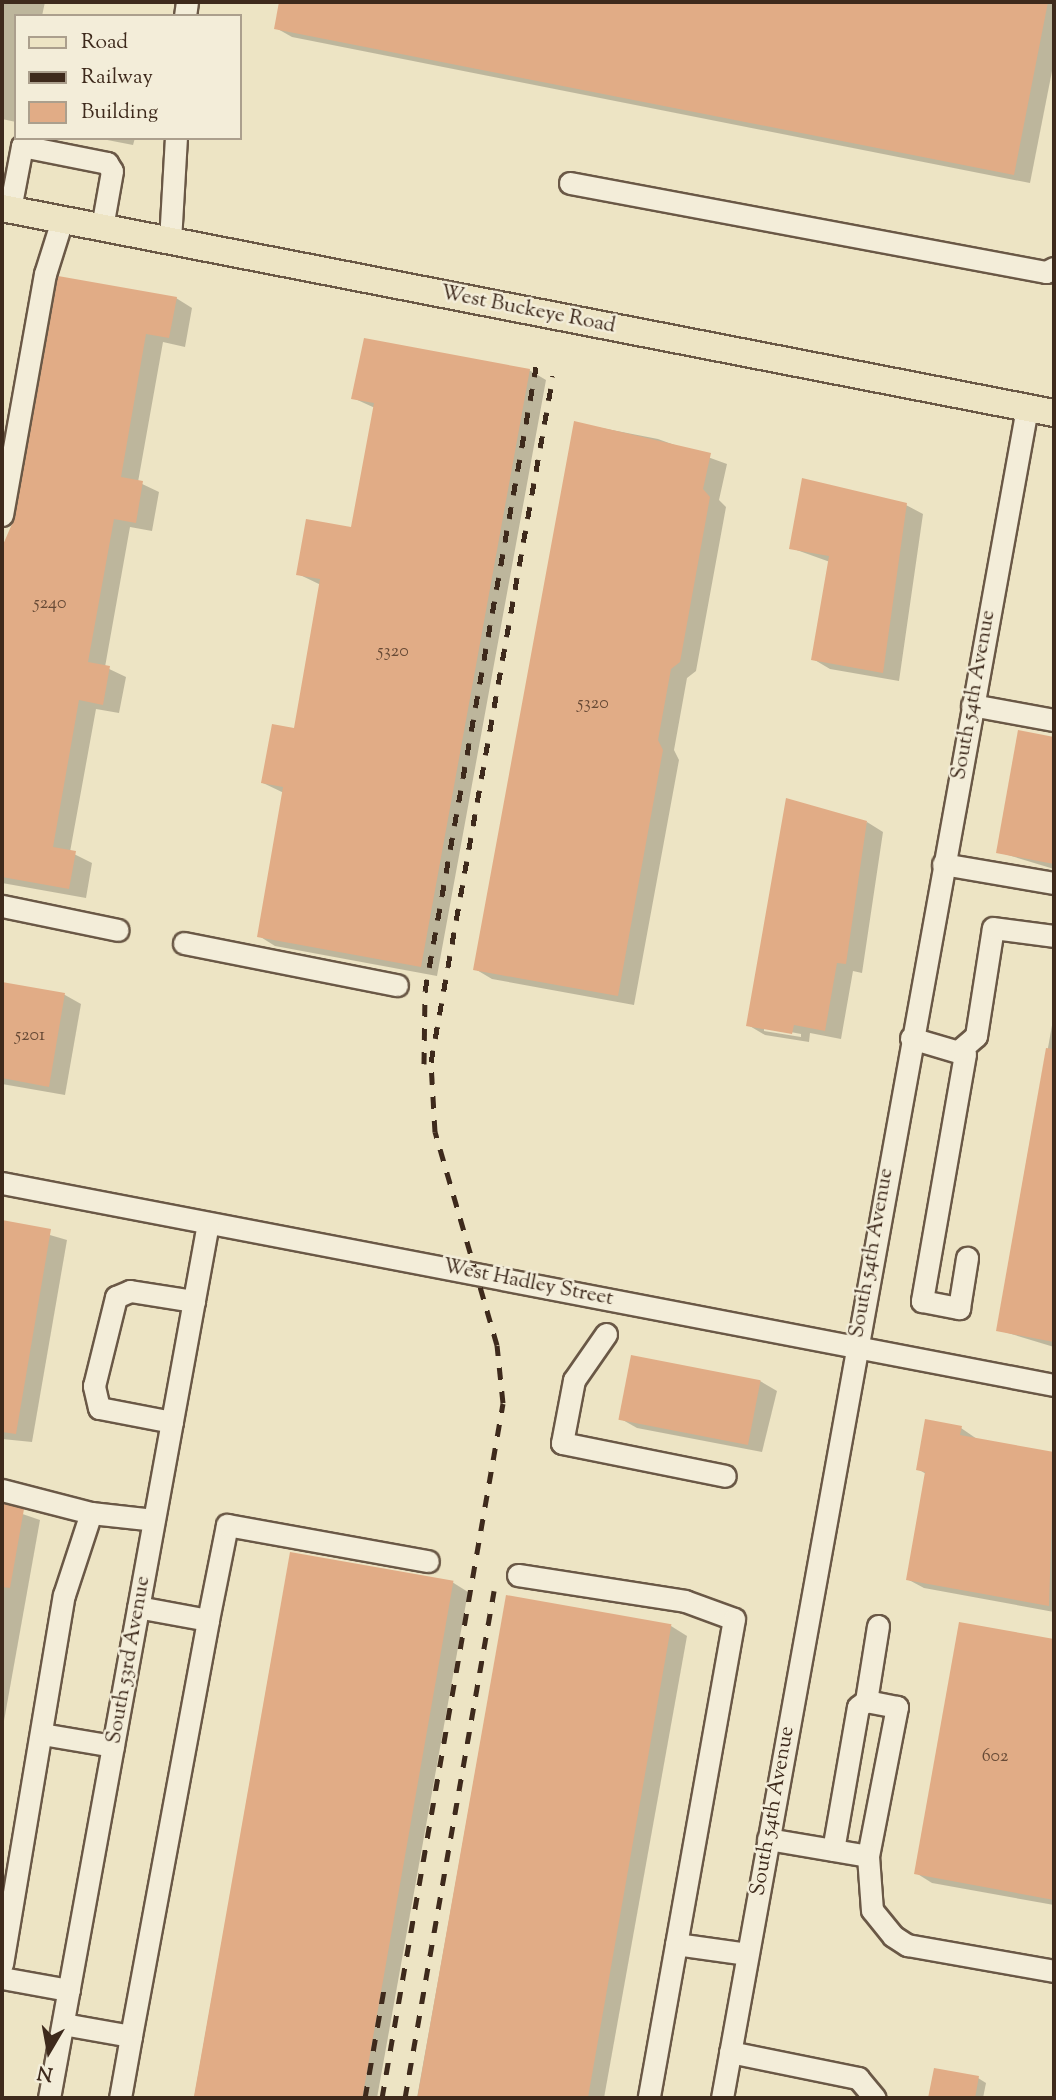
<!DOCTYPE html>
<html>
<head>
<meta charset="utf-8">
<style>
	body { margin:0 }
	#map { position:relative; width:1056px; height:2100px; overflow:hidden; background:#ede4c4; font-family:"Sorts Mill Goudy",serif }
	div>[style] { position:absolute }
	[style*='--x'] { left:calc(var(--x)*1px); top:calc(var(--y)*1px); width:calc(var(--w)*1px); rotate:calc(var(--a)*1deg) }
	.shadow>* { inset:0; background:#0003 }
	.building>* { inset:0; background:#e1ac86; transform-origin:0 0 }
	.roads { filter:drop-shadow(2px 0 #6a5846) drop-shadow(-2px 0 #6a5846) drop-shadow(0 2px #6a5846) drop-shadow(0 -2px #6a5846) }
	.minor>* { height:21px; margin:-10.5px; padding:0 10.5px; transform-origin:10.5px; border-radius:10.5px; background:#f3edd9 }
	.major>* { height:26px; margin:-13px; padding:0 13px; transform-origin:13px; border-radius:13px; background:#ede4c4 }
	.rail>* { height:5px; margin-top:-2.5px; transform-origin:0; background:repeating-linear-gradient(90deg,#3e2a1c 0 12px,transparent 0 24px) }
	span { translate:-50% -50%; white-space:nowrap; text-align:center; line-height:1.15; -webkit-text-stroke:5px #f3edd9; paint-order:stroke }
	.number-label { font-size:18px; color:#674a36 }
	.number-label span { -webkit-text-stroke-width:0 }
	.street-label { font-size:21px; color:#3e2a1c }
	.frame { position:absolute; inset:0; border:4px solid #3e2a1c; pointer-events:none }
	.legend { position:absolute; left:14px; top:14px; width:228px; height:126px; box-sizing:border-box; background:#f3edd9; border:2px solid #ab9f8d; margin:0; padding:9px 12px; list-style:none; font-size:21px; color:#3e2a1c }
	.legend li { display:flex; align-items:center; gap:14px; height:35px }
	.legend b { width:35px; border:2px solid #ab9f8d }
	.north { position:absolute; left:14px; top:2016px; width:70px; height:70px; -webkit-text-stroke:5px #f3edd9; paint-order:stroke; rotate:190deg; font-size:19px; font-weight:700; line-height:28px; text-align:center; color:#3e2a1c }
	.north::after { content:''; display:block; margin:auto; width:24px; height:32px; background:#3e2a1c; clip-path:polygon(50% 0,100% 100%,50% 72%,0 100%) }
</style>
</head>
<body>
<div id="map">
	<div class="shadow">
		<div style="clip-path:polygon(2px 2px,45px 2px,42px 16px,16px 16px,16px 122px,2px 119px)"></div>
		<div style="clip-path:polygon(281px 2px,1054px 2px,1054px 61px,1030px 183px,292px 37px,276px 28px)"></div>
		<div style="clip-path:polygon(97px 138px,135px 138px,133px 145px)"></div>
		<div style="clip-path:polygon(60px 278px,176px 298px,192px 308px,185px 347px,163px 342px,138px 482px,159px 492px,152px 531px,130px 527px,105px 667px,126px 677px,119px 713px,96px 709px,70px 852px,92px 863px,86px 898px,2px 883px,2px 578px)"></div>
		<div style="clip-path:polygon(529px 370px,546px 380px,437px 976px,275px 946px,259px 936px,284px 793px,263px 783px,295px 730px,321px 585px,298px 574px,352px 529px,375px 408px,353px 398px)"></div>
		<div style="clip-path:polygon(576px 423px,658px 439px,727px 464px,719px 500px,726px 507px,696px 671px,687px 678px,674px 750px,679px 760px,634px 1005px,492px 979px,475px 969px)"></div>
		<div style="clip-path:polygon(906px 505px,923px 514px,899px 681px,830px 669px,813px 659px,830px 562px,791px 548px)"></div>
		<div style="clip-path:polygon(1020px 732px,1054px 739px,1054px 869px,998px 852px)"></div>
		<div style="clip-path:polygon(evenodd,867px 822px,883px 832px,862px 973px,853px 971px,841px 1039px,810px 1033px,809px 1042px,765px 1035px,748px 1025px,867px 822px,764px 1027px,801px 1034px,801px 1037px,764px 1031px,764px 1027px)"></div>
		<div style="clip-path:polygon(2px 984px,65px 995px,81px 1004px,65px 1095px,2px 1084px)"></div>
		<div style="clip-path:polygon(1054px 1014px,1054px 1347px,998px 1330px)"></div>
		<div style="clip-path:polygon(2px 1221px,67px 1240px,32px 1442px,2px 1439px)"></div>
		<div style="clip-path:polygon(760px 1381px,777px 1391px,762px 1452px,637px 1428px,621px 1419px)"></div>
		<div style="clip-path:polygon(961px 1428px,977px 1439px,1054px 1454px,1054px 1612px,924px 1588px,907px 1579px,926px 1474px,918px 1469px)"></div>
		<div style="clip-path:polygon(2px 1507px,40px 1520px,2px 1732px)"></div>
		<div style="clip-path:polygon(291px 1554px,452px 1582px,468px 1592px,377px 2098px,194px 2098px)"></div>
		<div style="clip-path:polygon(507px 1597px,671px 1626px,687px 1636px,604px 2098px,417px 2098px)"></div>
		<div style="clip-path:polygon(961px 1624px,1054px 1641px,1054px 1905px,932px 1883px,916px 1873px)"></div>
		<div style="clip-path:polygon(935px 2070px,978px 2078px,986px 2083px,983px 2098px,930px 2098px)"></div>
	</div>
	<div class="building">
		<div style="clip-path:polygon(279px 2px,1048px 2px,1014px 175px,274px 29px)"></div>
		<div style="clip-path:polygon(58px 276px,177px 297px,169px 338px,146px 334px,121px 477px,143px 481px,136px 523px,114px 519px,88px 662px,110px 666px,103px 705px,79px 700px,53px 847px,76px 851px,69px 889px,2px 877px,2px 547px,15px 517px)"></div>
		<div style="clip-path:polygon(364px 338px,530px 369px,421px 967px,257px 937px,283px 787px,261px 783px,272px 724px,294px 728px,320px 579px,296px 575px,306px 519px,351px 527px,374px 403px,351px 399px)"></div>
		<div style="clip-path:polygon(574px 421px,711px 453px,703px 489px,710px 497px,680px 662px,671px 669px,658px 740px,663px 750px,618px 996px,473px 970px)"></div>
		<div style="clip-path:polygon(802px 478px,907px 503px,883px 673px,811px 660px,829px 556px,789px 549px)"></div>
		<div style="clip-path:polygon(1018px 730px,1054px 737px,1054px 864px,996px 853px)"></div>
		<div style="clip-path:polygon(786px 798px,867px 821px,846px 964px,837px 963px,825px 1031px,794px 1025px,792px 1034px,746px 1026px)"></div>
		<div style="clip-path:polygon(2px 982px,65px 993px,49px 1087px,2px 1078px)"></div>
		<div style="clip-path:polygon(1046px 1048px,1054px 1049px,1054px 1342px,996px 1331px)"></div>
		<div style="clip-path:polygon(2px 1220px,51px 1229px,16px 1434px,2px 1432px)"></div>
		<div style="left:631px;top:1355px;width:132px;height:66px;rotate:11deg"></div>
		<div style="clip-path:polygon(925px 1419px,962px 1426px,960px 1435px,1054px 1452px,1049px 1606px,906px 1580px,925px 1472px,916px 1470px)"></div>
		<div style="clip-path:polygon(2px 1503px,24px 1509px,10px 1588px,2px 1587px)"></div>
		<div style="left:290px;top:1552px;width:166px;height:555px;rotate:10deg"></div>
		<div style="left:506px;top:1595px;width:168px;height:511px;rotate:10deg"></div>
		<div style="clip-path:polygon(959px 1622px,1054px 1639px,1054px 1900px,914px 1874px)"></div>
		<div style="clip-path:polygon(934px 2068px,979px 2076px,975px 2098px,928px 2098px)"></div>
	</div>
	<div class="roads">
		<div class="minor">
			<div style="--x:185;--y:16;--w:14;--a:-82"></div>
			<div style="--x:570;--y:183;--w:484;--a:10.6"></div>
			<div style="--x:1046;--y:272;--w:9;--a:-27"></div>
			<div style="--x:10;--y:209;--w:64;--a:-79.2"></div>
			<div style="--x:22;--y:146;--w:87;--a:11.3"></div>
			<div style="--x:107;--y:163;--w:9;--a:58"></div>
			<div style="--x:112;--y:171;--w:57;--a:100.1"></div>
			<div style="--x:170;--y:241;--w:103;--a:-86.7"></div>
			<div style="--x:2;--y:515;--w:245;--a:-79.9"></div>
			<div style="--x:45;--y:274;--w:57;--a:-72.5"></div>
			<div style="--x:972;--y:705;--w:83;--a:10.4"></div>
			<div style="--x:943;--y:864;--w:113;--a:9.7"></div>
			<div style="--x:2;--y:906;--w:118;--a:11.7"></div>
			<div style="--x:184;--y:943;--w:217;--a:11.2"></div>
			<div style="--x:911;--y:1038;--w:56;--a:16.5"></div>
			<div style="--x:965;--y:1054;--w:251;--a:99.9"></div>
			<div style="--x:922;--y:1301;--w:38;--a:11"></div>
			<div style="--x:959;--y:1308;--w:51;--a:-80.9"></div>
			<div style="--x:961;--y:1049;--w:20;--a:-41"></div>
			<div style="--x:976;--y:1036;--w:109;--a:-81.1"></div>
			<div style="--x:993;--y:928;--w:62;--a:7.5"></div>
			<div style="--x:2;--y:1183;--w:1071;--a:10.87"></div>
			<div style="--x:606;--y:1334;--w:56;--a:124.8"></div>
			<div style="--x:574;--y:1380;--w:64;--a:100.8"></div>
			<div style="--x:562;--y:1443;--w:166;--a:11.4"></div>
			<div style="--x:172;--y:1422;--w:74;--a:-169.1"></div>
			<div style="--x:99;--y:1408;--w:23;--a:-103"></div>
			<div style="--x:94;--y:1386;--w:92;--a:-76.1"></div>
			<div style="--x:116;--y:1297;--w:15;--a:-23"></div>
			<div style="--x:130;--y:1291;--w:65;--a:8.9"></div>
			<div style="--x:2;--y:1490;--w:92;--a:14.5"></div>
			<div style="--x:518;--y:1575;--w:169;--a:8.8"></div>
			<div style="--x:685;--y:1601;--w:52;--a:20.2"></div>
			<div style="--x:734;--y:1619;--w:486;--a:100.1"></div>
			<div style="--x:208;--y:1620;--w:97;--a:-78.7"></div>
			<div style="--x:227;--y:1525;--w:204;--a:10.2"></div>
			<div style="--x:42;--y:1734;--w:72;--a:9.6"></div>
			<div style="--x:768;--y:1839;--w:101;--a:9.6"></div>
			<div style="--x:868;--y:1856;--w:152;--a:-79"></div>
			<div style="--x:897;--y:1707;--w:32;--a:-169"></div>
			<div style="--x:866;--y:1701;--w:76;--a:-80.9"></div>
			<div style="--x:833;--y:1850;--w:145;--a:-80.1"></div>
			<div style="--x:858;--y:1707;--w:10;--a:-37"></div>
			<div style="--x:868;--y:1856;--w:54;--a:85.8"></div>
			<div style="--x:872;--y:1910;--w:33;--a:51"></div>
			<div style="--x:893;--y:1936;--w:17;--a:33"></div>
			<div style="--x:907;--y:1945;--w:149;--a:10"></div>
			<div style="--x:676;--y:1944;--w:72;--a:8"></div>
			<div style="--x:2;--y:1964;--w:374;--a:-80.5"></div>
			<div style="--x:64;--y:1595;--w:86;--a:-71.8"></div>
			<div style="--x:91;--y:1513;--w:63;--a:6.3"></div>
			<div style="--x:2;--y:1978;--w:68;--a:10.2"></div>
			<div style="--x:63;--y:2024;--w:69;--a:10"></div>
			<div style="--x:131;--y:2036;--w:423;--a:-79.5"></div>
			<div style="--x:208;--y:1620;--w:71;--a:-169.5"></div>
			<div style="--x:730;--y:2052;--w:131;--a:11.5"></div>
			<div style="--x:858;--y:2078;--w:26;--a:50"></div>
			<div style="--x:49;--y:2098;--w:889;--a:-79.7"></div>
			<div style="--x:120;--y:2098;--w:63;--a:-79.9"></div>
			<div style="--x:722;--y:2098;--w:1717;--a:-79.77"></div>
		</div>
		<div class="major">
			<div style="--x:2;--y:208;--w:1072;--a:11.03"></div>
		</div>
	</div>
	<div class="rail">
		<div style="--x:424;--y:1064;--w:73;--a:-89.2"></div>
		<div style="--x:425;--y:991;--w:634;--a:-79.91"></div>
		<div style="--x:365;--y:2098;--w:111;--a:-80.1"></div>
		<div style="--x:382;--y:2098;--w:705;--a:-80.12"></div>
		<div style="--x:503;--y:1403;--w:58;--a:-95.9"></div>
		<div style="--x:497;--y:1345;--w:222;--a:-106.2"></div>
		<div style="--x:435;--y:1132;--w:70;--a:-93.3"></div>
		<div style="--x:431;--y:1062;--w:697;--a:-79.92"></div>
		<div style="--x:405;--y:2098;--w:515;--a:-80.04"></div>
	</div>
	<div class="number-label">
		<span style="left:50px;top:604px">5240</span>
		<span style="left:393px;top:652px">5320</span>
		<span style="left:593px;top:704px">5320</span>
		<span style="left:30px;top:1036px">5201</span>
		<span style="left:995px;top:1757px">602</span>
	</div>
	<div class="street-label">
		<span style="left:528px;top:310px;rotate:11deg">West Buckeye Road</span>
		<span style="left:974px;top:695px;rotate:-80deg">South 54th Avenue</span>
		<span style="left:872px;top:1253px;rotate:-80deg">South 54th Avenue</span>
		<span style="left:528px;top:1283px;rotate:11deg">West Hadley Street</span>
		<span style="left:129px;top:1660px;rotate:-80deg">South 53rd Avenue</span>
		<span style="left:773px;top:1811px;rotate:-80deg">South 54th Avenue</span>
	</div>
	<div class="frame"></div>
	<ul class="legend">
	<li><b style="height:9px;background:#ede4c4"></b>Road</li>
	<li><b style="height:9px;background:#3e2a1c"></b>Railway</li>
	<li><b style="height:19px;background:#e1ac86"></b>Building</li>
	</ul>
	<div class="north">N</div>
</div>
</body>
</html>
